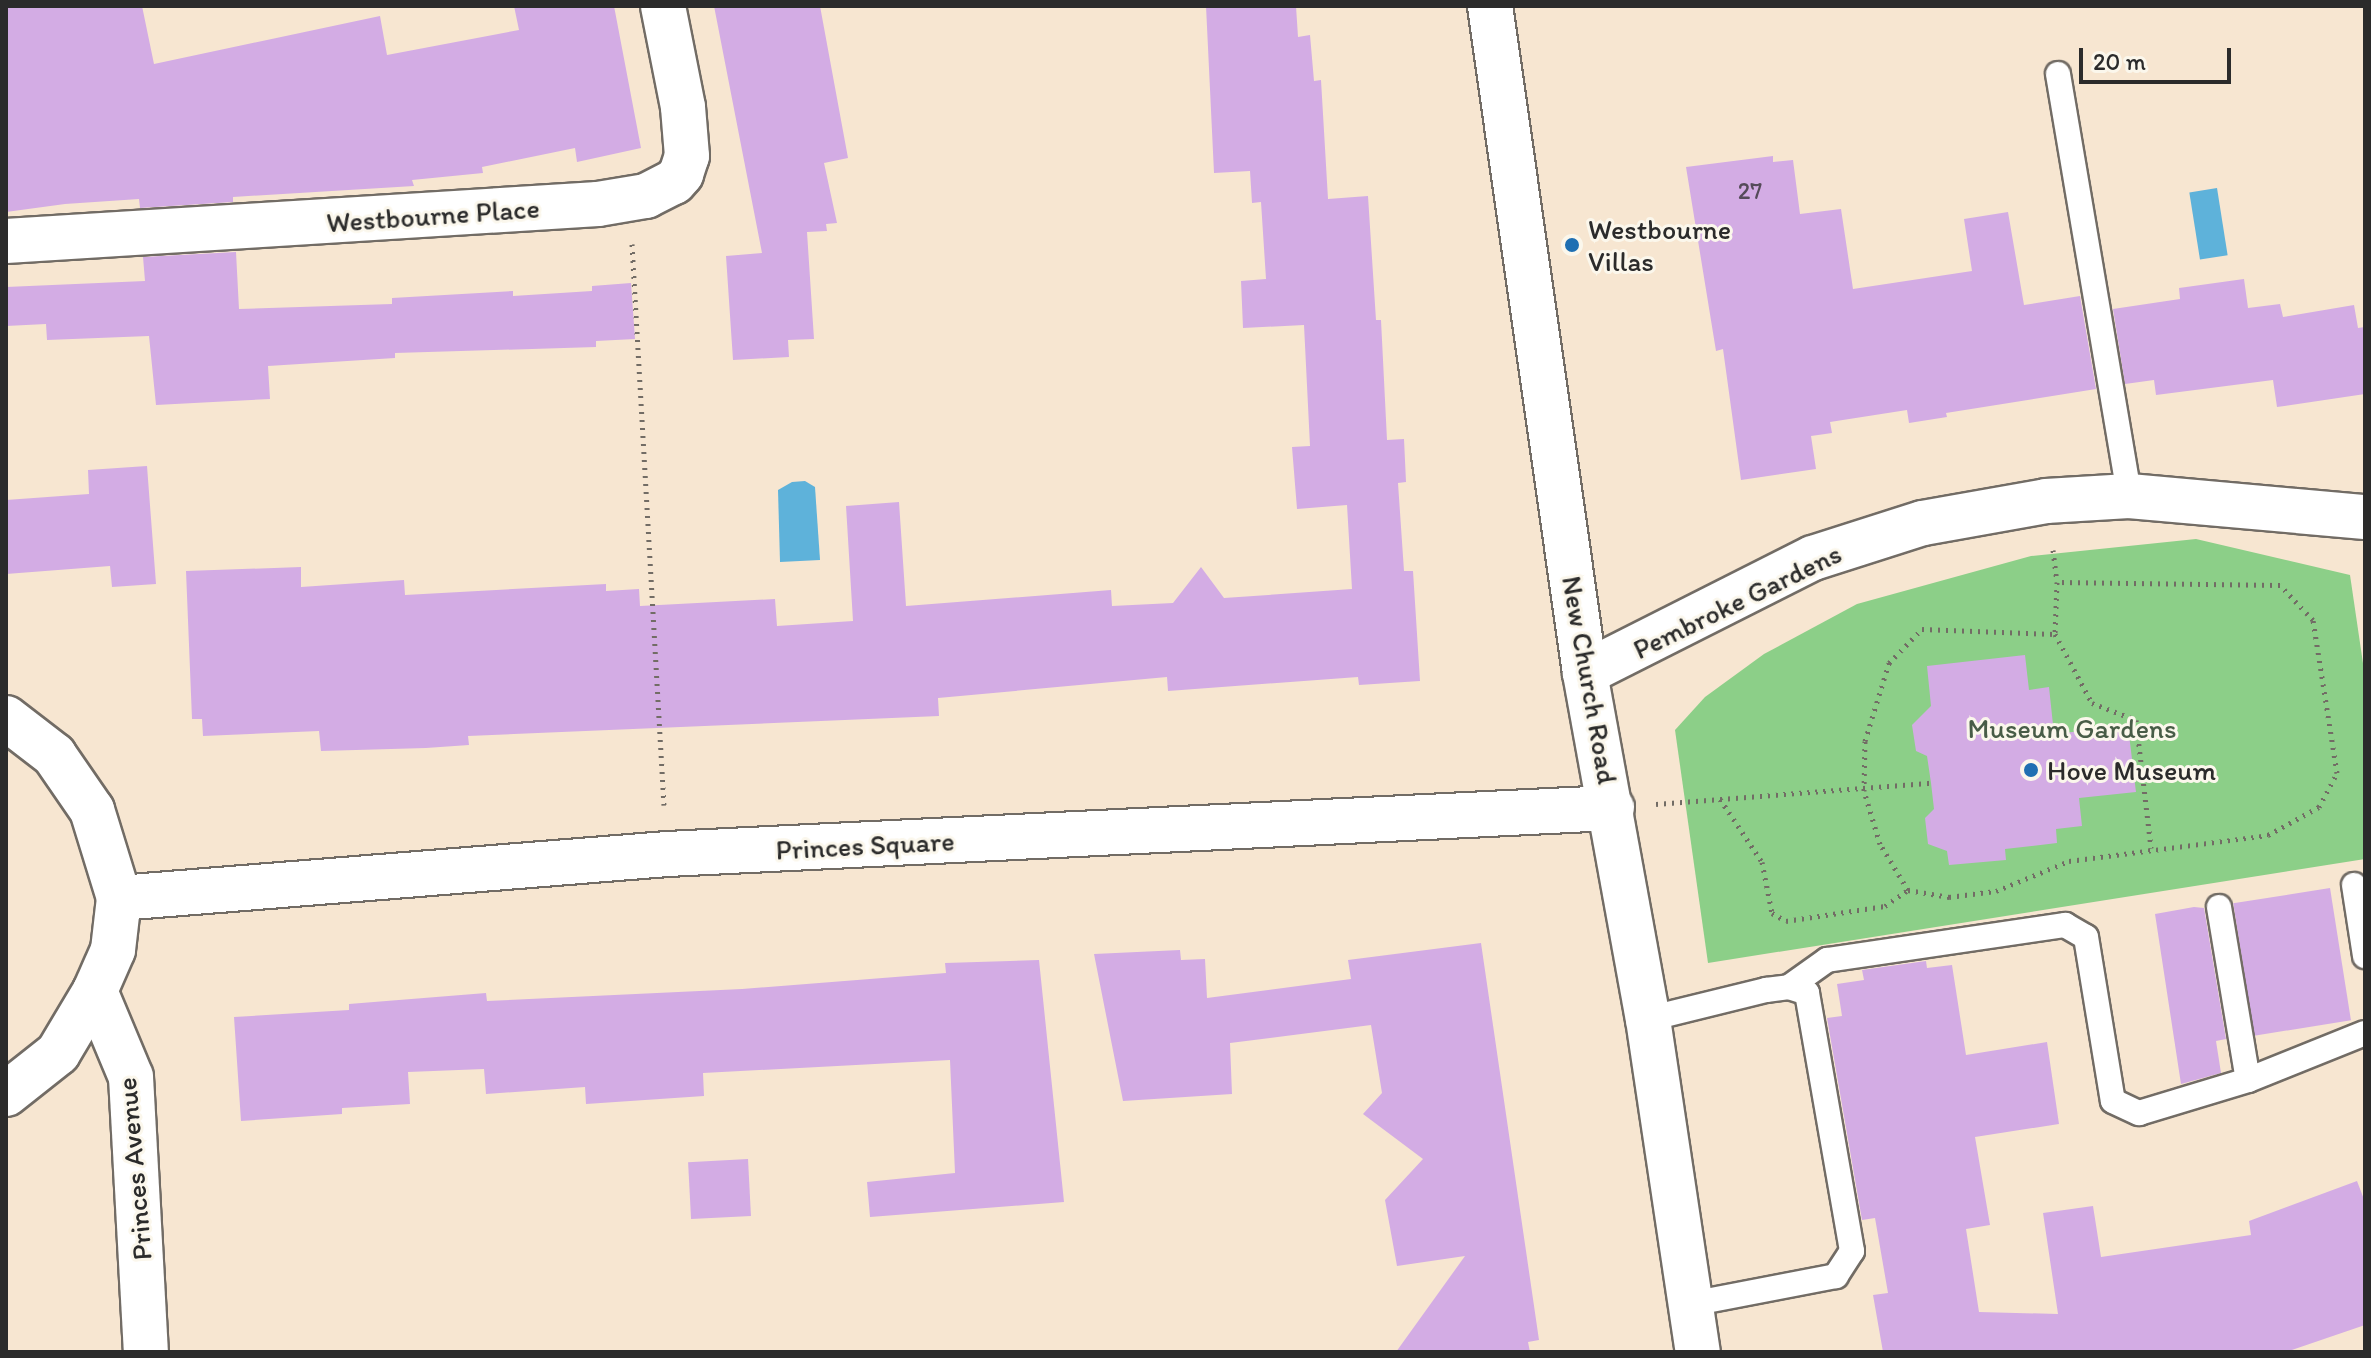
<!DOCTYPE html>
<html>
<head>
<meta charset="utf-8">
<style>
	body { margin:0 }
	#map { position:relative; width:2371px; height:1358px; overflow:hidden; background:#f7e6d1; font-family:Itim,sans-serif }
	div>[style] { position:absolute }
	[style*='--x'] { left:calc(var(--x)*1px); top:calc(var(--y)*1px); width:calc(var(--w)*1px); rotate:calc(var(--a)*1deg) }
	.green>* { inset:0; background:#8ccf88 }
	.water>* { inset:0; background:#5eb2da; transform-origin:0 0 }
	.building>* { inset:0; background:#d3ace4; transform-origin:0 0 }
	.path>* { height:5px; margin-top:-2.5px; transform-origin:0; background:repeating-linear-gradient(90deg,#726c65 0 2px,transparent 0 8px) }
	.roads { filter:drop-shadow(2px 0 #726c65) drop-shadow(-2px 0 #726c65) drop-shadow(0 2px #726c65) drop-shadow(0 -2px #726c65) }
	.lane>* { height:24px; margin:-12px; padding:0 12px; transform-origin:12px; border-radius:12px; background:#fff }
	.street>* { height:44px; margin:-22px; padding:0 22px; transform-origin:22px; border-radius:22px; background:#fff }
	.secondary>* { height:44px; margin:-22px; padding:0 22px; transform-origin:22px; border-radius:22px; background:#fff }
	.dots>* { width:22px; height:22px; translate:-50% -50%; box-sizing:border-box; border:4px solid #fbf7ec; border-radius:50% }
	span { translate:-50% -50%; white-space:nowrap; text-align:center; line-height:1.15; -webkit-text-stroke:6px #fbf7ec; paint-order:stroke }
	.number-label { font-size:24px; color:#554b59 }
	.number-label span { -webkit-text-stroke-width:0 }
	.street-label { font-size:28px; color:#2b2b2b }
	.poi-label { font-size:28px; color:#2b2b2b }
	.left { translate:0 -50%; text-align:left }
	.park-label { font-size:28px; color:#485c47 }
	.frame { position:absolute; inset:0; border:8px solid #2b2b2b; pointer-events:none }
	.scale { position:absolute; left:2079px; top:48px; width:152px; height:36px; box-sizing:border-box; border:4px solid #2b2b2b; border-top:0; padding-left:10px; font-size:24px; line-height:28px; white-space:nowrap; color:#2b2b2b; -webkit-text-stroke:6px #fbf7ec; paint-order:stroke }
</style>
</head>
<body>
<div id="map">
	<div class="green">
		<div style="clip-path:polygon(2196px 539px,2350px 575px,2365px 677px,2365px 859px,1708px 963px,1675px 730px,1705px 697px,1764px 654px,1857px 604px,2031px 556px)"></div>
	</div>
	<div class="water">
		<div style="left:2217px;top:188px;width:68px;height:28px;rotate:81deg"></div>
		<div style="clip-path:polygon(805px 481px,815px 487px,820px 560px,780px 562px,778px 490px,792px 482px)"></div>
	</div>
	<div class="building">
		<div style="clip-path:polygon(6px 6px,142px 6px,154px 64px,380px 16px,387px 55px,519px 30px,514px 6px,614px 6px,641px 148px,577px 162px,575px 148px,482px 167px,483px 173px,412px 180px,414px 186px,233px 197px,233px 202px,140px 208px,139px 199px,65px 204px,6px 212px)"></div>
		<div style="clip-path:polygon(714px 6px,820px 6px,848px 158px,824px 163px,837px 223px,826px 224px,827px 231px,807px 232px,814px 339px,788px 340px,789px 357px,733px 360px,726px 256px,762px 253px)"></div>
		<div style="clip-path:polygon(1206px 6px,1296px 6px,1298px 37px,1310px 35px,1314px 81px,1321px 80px,1328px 199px,1368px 196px,1376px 320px,1381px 320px,1387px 440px,1404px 439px,1406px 482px,1398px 483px,1404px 571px,1413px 571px,1420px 681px,1359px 685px,1358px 677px,1168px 691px,1167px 677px,938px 698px,939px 716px,468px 736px,469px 745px,426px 748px,321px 751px,319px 731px,203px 736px,202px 719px,192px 719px,186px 571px,301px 567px,301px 587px,404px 580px,405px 595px,606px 584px,606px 591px,639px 589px,640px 606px,775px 599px,777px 626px,853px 621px,846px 506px,899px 502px,906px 606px,1111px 590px,1112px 606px,1173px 603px,1201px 567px,1224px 598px,1352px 589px,1347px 505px,1297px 509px,1292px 447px,1310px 446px,1304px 325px,1243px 328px,1241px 281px,1266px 279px,1261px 202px,1252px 203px,1250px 171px,1214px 173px)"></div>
		<div style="clip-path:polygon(1773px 156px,1773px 162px,1793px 160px,1800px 214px,1841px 209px,1853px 289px,1972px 271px,1964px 219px,2008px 212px,2024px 305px,2080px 296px,2096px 389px,1946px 413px,1947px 417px,1909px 423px,1907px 410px,1830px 422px,1832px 433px,1811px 436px,1816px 469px,1741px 480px,1723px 349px,1716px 351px,1686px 167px)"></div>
		<div style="clip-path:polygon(236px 252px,239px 309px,392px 304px,392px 298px,513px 291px,513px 296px,592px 291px,592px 286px,631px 283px,635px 339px,596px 341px,596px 347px,395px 353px,395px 358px,268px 366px,270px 399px,156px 405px,149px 336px,47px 340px,46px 324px,6px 326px,6px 287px,145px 281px,143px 257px)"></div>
		<div style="clip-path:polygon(2244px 279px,2248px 308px,2280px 304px,2283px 317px,2354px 305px,2358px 328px,2365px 327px,2365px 394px,2277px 407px,2273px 380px,2156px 395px,2154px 380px,2125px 384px,2113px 309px,2180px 299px,2179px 288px)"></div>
		<div style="clip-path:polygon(147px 466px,156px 584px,112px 587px,110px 566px,6px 574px,6px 500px,89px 494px,88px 470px)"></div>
		<div style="clip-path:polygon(2025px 655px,2029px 690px,2049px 687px,2054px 734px,2128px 726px,2136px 792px,2079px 798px,2082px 826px,2056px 829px,2057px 843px,2005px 849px,2006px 860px,1949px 865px,1947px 851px,1928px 844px,1925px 818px,1934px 809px,1931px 783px,1927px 756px,1916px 751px,1912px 725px,1931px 706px,1927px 666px)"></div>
		<div style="left:2330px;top:888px;width:134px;height:98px;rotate:81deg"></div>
		<div style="clip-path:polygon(2194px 907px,2204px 908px,2226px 1039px,2216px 1041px,2221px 1073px,2181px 1084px,2155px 914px)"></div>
		<div style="clip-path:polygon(1481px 943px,1539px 1340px,1528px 1342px,1530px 1352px,1396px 1352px,1465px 1256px,1397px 1266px,1385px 1200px,1423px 1159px,1363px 1114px,1382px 1093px,1371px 1025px,1230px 1043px,1232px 1094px,1123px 1101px,1094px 954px,1180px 950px,1181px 960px,1205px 959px,1207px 998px,1351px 979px,1348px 960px)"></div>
		<div style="clip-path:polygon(1039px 960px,1064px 1202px,870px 1217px,867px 1182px,955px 1173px,950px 1060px,703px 1073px,704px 1096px,586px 1104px,585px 1087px,486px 1094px,484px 1069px,408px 1072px,410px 1104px,342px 1108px,342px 1114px,241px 1121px,234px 1017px,349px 1010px,349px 1004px,486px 993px,487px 1001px,742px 989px,946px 973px,945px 963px)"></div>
		<div style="clip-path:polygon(1926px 961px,1927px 968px,1952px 965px,1966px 1055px,2047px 1042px,2059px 1124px,1975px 1137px,1990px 1225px,1966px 1229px,1979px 1312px,2058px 1314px,2043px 1213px,2093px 1206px,2101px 1257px,2251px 1235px,2249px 1221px,2357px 1181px,2365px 1202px,2365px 1325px,2286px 1352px,1883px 1352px,1873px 1295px,1888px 1293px,1875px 1218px,1862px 1220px,1827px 1018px,1842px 1016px,1837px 984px,1864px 980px,1862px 970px)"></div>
		<div style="left:748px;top:1159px;width:57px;height:60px;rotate:87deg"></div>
	</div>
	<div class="path">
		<div style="--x:632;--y:244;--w:562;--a:86.74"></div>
		<div style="--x:2053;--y:550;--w:32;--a:83"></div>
		<div style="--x:2057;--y:582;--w:52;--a:92.2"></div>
		<div style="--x:2055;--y:634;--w:78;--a:61.8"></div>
		<div style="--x:2092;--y:703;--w:47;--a:21.1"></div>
		<div style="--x:2136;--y:720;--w:129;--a:83.3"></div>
		<div style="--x:1720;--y:799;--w:76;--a:56.3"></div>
		<div style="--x:1762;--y:862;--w:52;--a:78.9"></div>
		<div style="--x:1772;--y:913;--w:16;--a:30"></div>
		<div style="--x:1786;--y:921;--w:100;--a:-8.6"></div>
		<div style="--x:1885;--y:906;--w:28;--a:-35"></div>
		<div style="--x:1908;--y:890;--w:42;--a:9.7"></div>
		<div style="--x:1949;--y:897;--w:47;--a:-7.3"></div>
		<div style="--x:1996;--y:891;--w:79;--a:-22.3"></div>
		<div style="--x:2069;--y:861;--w:201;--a:-7.4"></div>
		<div style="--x:2268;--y:835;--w:58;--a:-28.8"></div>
		<div style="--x:2319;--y:807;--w:38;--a:-62"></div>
		<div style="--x:2337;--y:773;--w:155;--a:-98.9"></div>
		<div style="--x:2313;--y:620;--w:48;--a:-133.3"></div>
		<div style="--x:2280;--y:585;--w:223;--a:-179.2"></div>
		<div style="--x:1656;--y:804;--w:276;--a:-4.4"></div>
		<div style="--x:1908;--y:890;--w:54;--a:-121.3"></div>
		<div style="--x:1880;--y:844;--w:55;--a:-106.8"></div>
		<div style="--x:1864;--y:791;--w:50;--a:-88.9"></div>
		<div style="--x:1865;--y:741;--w:82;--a:-72.9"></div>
		<div style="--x:1889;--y:663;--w:47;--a:-45.9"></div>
		<div style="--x:1922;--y:629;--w:133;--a:2.2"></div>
	</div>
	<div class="roads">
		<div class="lane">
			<div style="--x:2058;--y:74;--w:428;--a:80.4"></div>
			<div style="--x:2354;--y:885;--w:72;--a:81.2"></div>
			<div style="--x:2219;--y:907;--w:175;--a:80.5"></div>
			<div style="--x:1789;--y:987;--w:47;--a:-35.4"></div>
			<div style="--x:1827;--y:960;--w:241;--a:-8.4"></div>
			<div style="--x:2065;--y:925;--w:24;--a:30"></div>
			<div style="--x:2086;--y:937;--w:166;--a:80.7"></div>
			<div style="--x:2113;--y:1101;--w:29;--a:25"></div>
			<div style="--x:2139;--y:1113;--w:114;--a:-16.8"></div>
			<div style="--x:2248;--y:1080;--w:126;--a:-21.9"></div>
			<div style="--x:1648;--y:1019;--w:122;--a:-13.8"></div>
			<div style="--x:1766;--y:990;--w:23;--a:-7"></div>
			<div style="--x:1789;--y:987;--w:19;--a:18"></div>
			<div style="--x:1807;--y:993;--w:262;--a:80.1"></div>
			<div style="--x:1852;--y:1251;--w:30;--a:123"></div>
			<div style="--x:1836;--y:1276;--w:148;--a:169.1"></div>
		</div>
		<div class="street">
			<div style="--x:6;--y:241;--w:593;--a:-3.58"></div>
			<div style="--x:598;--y:204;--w:49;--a:-9.5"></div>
			<div style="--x:646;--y:196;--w:31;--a:-27"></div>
			<div style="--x:674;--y:182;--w:11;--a:-49"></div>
			<div style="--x:681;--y:174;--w:19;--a:-72"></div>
			<div style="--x:687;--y:156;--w:49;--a:-94.7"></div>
			<div style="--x:683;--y:107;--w:103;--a:-101.2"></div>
			<div style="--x:1585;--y:673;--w:255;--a:-26.8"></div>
			<div style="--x:1813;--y:558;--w:115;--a:-17.7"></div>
			<div style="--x:1923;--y:523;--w:125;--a:-10.1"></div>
			<div style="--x:2046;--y:501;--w:83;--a:-3.4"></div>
			<div style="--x:2129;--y:496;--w:237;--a:5.1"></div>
			<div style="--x:6;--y:718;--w:61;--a:37.6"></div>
			<div style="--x:54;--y:755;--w:67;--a:55.4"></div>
			<div style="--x:92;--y:810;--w:92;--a:72.9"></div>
			<div style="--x:119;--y:898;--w:52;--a:96.6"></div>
			<div style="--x:113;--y:950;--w:45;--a:113.7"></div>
			<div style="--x:95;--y:991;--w:72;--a:120.8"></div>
			<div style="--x:58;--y:1053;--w:66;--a:141.7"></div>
			<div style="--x:119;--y:898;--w:550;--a:-4.59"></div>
			<div style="--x:667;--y:854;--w:946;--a:-2.79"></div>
			<div style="--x:95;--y:991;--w:93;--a:67.3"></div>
			<div style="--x:131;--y:1077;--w:275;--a:86.9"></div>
		</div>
		<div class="secondary">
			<div style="--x:1490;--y:6;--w:674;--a:81.89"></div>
			<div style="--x:1585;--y:673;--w:352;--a:79.7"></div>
			<div style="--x:1648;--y:1019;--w:337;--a:81.5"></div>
		</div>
	</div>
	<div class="dots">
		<div style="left:1572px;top:245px;background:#1f6fb2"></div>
		<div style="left:2031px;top:770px;background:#1f6fb2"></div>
	</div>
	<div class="number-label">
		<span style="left:1750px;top:191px">27</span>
	</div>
	<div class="street-label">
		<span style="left:433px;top:215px;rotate:-4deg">Westbourne Place</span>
		<span style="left:1737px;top:601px;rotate:-26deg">Pembroke Gardens</span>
		<span style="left:1590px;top:680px;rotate:80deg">New Church Road</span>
		<span style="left:865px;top:845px;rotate:-3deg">Princes Square</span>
		<span style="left:134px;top:1169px;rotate:-95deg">Princes Avenue</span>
	</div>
	<div class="poi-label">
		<span class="left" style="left:1588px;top:245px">Westbourne<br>Villas</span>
		<span class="left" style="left:2047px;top:770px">Hove Museum</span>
	</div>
	<div class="park-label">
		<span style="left:2072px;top:728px">Museum Gardens</span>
	</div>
	<div class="frame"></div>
	<div class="scale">20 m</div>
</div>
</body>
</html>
